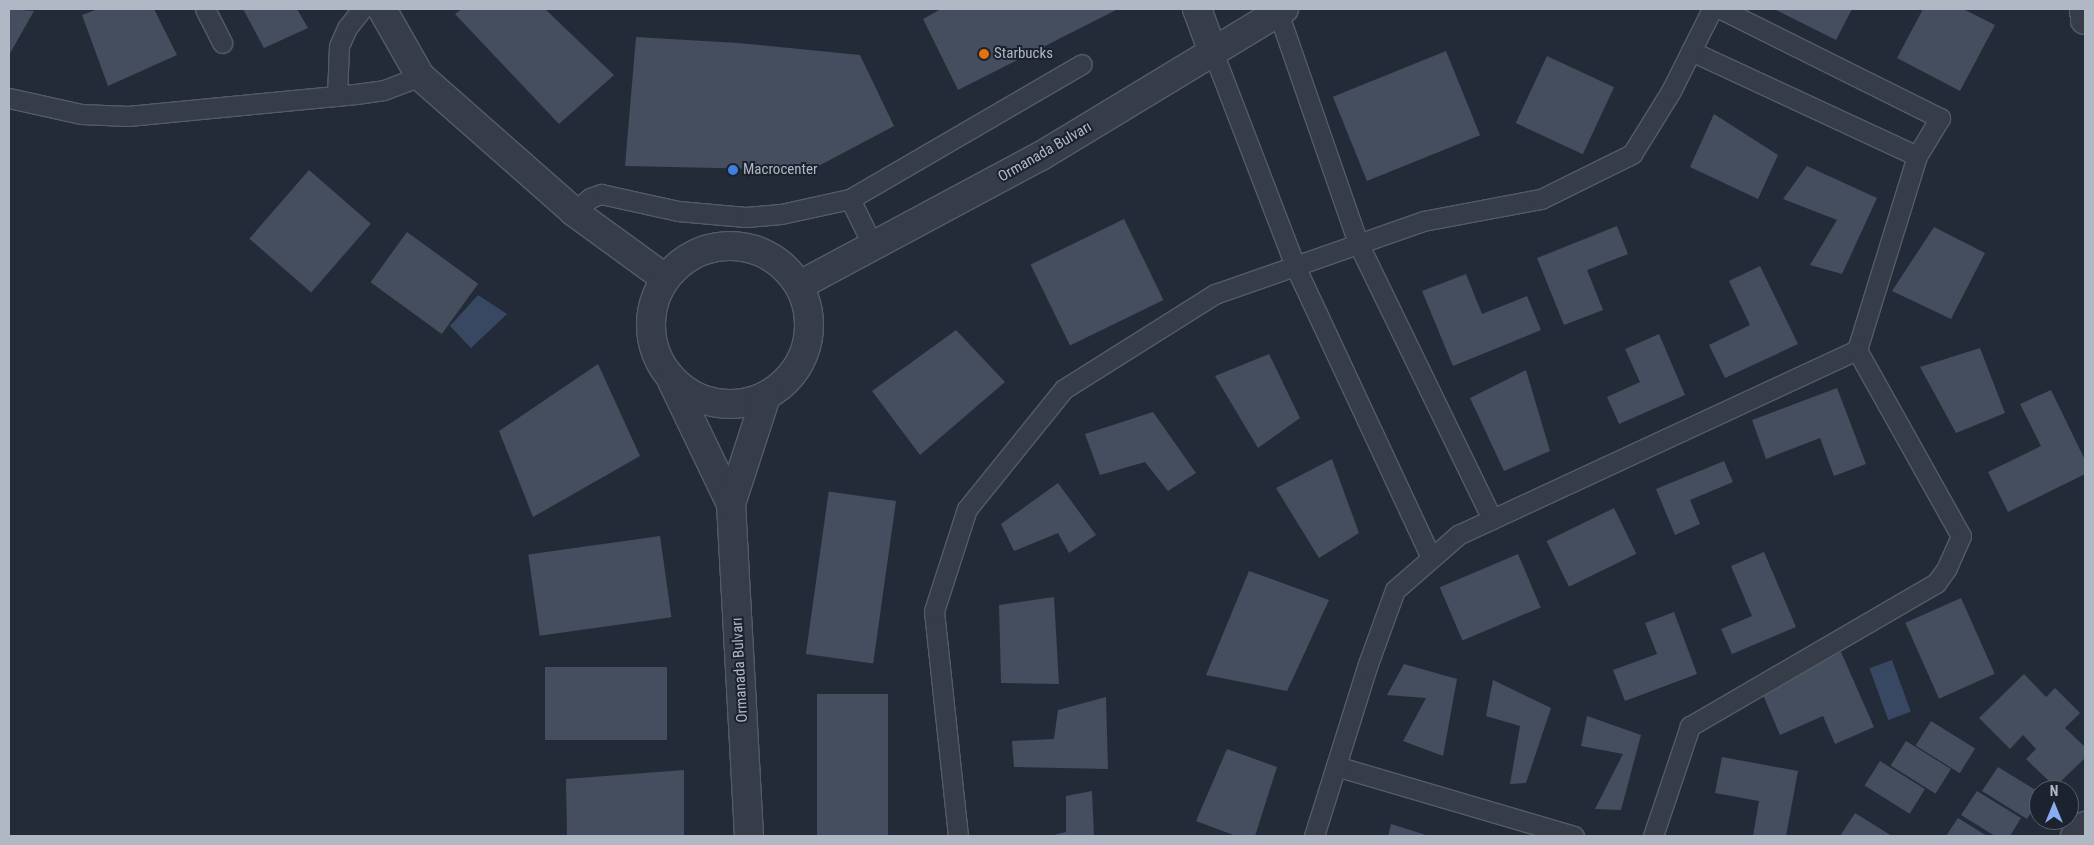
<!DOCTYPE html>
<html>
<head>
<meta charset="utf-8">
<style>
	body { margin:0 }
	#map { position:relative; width:2094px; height:845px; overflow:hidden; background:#232b39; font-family:"Roboto Condensed",sans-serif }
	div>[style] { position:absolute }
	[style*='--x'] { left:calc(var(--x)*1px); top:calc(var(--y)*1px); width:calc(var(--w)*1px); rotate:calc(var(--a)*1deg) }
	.water>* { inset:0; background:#394862; transform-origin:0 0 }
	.building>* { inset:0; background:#444e5e; transform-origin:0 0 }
	.roads { filter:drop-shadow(1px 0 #545b67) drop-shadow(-1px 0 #545b67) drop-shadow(0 1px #545b67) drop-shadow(0 -1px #545b67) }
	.lane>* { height:19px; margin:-9.5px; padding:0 9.5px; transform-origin:9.5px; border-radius:9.5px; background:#363d49 }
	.street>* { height:28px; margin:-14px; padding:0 14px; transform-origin:14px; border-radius:14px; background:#363d49 }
	.street>.ring { margin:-14px; padding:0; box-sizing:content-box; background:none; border:28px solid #363d49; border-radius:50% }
	.dots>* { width:14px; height:14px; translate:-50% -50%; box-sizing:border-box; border:2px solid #1c222e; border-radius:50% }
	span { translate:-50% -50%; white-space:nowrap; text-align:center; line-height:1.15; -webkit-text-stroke:4px #1c222e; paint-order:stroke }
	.poi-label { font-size:15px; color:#b1b8c5 }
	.left { translate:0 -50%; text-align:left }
	.street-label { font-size:15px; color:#b1b8c5 }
	.frame { position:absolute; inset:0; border:10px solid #b1b8c5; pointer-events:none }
	.north { position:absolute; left:2029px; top:780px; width:50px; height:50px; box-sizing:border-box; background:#1c222e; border:1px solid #585e6a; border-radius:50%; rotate:0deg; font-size:14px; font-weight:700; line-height:20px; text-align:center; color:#b1b8c5 }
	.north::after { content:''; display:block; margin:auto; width:18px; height:22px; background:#89adf2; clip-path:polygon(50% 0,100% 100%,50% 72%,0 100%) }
</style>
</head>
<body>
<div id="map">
	<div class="water">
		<div style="clip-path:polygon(478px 295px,507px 314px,471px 348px,450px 326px)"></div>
		<div style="left:1892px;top:660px;width:55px;height:24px;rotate:70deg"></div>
	</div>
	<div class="building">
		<div style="clip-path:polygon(9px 9px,34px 11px,9px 55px)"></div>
		<div style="clip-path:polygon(98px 9px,154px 9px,177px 55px,108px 86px,82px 15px)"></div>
		<div style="clip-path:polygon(243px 9px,297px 9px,308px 28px,264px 48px)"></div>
		<div style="clip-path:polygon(462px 9px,545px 9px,614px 75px,559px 124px,455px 14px)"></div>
		<div style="clip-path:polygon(941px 9px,1118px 9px,958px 90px,923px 19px)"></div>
		<div style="clip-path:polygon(1774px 9px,1852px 9px,1836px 40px)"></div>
		<div style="clip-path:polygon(1923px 9px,1963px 9px,1995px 25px,1960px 91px,1897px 58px)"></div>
		<div style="clip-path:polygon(636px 37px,738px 43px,860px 55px,894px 126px,811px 170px,625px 166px)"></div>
		<div style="left:1446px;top:51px;width:91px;height:122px;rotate:68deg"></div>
		<div style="left:1547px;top:56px;width:74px;height:74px;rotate:25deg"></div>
		<div style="clip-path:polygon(1714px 114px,1778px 155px,1758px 199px,1690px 167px)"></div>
		<div style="clip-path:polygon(1807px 166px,1877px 198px,1842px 274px,1810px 265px,1837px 220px,1783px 199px)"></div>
		<div style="left:309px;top:170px;width:82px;height:91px;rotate:41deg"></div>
		<div style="left:1124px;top:219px;width:90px;height:104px;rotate:64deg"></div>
		<div style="clip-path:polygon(1617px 226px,1628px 254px,1587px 270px,1603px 310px,1564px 325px,1537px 258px)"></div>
		<div style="clip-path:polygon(1934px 227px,1985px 253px,1951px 319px,1892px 291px)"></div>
		<div style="left:407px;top:232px;width:88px;height:62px;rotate:36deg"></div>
		<div style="clip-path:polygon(1760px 266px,1798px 344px,1725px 378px,1709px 345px,1750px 325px,1729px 281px)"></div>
		<div style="clip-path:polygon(1466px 274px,1482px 314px,1527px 296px,1541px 330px,1453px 366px,1422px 291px)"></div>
		<div style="clip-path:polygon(956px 330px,1005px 382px,920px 455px,872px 391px)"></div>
		<div style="clip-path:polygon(1659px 334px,1685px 395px,1619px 424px,1607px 397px,1640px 382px,1625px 349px)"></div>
		<div style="clip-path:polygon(1980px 348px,2005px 413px,1956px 433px,1920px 367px)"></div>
		<div style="clip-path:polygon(1269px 354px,1300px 418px,1258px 448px,1215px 376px)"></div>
		<div style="clip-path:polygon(598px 364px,640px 456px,533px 517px,499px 431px)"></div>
		<div style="clip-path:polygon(1526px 370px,1550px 451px,1504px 471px,1470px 398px)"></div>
		<div style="clip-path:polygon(1837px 388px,1866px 464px,1834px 476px,1820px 438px,1766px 459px,1752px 420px)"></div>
		<div style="clip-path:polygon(2051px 390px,2085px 460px,2085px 474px,2008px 512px,1988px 472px,2041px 446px,2020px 404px)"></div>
		<div style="clip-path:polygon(1153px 412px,1196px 473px,1168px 491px,1145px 462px,1100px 475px,1085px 434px)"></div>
		<div style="clip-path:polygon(1332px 459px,1359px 533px,1319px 558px,1276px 488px)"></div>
		<div style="clip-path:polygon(1724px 461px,1733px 482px,1690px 500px,1700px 524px,1675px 535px,1656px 489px)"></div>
		<div style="clip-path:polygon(1058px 483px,1096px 535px,1069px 553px,1058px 533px,1014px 551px,1001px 524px)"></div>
		<div style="left:896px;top:501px;width:164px;height:68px;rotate:98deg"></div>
		<div style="left:1614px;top:508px;width:51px;height:75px;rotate:64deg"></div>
		<div style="left:660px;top:536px;width:82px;height:133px;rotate:82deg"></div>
		<div style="clip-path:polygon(1764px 552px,1796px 627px,1732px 654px,1721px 629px,1752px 616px,1731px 566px)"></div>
		<div style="left:1518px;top:554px;width:58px;height:85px;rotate:67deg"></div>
		<div style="clip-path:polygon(1249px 571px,1329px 600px,1287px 691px,1206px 675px)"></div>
		<div style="clip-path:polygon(1054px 597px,1059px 684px,1001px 683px,999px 605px)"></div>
		<div style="left:1961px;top:598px;width:83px;height:61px;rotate:66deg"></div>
		<div style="clip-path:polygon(1674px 612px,1697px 674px,1625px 701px,1613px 670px,1657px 654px,1645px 623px)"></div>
		<div style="clip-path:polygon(1841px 652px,1874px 727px,1835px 744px,1823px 716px,1780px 735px,1760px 688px)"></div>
		<div style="clip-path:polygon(1404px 664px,1457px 679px,1443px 756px,1403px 741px,1426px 698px,1387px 695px)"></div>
		<div style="left:545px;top:667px;width:122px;height:73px"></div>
		<div style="clip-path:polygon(2024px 674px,2046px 697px,2055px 688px,2080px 713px,2065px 728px,2085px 747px,2085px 758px,2055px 787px,2026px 759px,2036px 749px,2023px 735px,2010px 749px,1979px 718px)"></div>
		<div style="clip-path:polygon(1493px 680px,1551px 708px,1526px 783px,1510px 784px,1520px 726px,1486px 716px)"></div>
		<div style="left:888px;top:694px;width:142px;height:71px;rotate:90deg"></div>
		<div style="clip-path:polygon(1106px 697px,1108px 769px,1014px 767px,1012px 741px,1054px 739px,1058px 710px)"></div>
		<div style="clip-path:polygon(1587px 716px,1641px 735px,1621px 810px,1595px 809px,1623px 754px,1581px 746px)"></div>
		<div style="left:1931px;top:721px;width:52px;height:29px;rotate:32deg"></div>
		<div style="left:1906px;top:741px;width:53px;height:29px;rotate:32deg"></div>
		<div style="clip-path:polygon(1227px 749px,1277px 767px,1255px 836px,1236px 836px,1196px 821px)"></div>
		<div style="clip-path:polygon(1722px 757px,1798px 771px,1786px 836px,1753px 836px,1759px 801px,1715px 793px)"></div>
		<div style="left:1880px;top:761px;width:53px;height:29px;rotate:32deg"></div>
		<div style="clip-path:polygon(1998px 767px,2039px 792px,2039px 800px,2027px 819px,1982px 791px)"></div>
		<div style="clip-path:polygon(684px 770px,684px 836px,567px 836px,566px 779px)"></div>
		<div style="clip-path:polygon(1092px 791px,1094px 836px,1050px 836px,1066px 832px,1066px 796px)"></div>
		<div style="clip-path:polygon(1977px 791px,2021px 818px,2010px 836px,1995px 836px,1961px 815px)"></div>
		<div style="clip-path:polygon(1855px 813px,1892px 836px,1840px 836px)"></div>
		<div style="clip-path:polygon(1958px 818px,1987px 836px,1946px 836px)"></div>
		<div style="clip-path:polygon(1391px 824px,1429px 836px,1388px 836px)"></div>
	</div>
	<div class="roads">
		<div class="lane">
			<div style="--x:205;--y:9;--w:38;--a:63"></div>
			<div style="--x:1721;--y:9;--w:245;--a:26.5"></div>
			<div style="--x:1940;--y:118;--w:44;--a:121.2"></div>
			<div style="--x:1278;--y:12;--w:244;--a:70.9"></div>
			<div style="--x:1358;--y:243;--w:307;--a:64.1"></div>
			<div style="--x:1691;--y:51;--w:249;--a:24.9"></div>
			<div style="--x:1917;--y:156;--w:203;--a:107.2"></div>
			<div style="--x:1213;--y:52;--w:229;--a:69"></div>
			<div style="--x:1295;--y:266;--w:322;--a:65"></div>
			<div style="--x:337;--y:96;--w:50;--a:-87.7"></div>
			<div style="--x:339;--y:46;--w:20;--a:-66"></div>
			<div style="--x:347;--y:28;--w:24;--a:-52"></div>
			<div style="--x:9;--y:98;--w:74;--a:12.5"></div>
			<div style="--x:81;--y:114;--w:47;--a:2.4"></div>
			<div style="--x:128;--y:116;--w:229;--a:-5.5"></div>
			<div style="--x:356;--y:94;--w:28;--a:-8"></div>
			<div style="--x:384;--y:90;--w:39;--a:-21"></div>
			<div style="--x:850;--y:199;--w:52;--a:63.9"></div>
			<div style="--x:574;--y:212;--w:21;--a:-41"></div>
			<div style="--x:590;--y:198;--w:12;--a:-20"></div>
			<div style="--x:601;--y:194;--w:79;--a:12.4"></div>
			<div style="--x:678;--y:211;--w:68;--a:5"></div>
			<div style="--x:746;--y:217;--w:35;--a:-5"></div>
			<div style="--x:781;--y:214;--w:71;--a:-12.3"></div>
			<div style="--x:850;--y:199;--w:268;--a:-30.2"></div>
			<div style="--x:1336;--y:766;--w:248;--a:16.4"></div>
			<div style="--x:958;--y:836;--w:226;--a:-96.1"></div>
			<div style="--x:934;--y:611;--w:107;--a:-72.1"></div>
			<div style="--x:967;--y:509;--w:154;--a:-51.1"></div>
			<div style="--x:1064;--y:389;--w:178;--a:-32.2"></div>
			<div style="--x:1215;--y:294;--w:220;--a:-19.3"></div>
			<div style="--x:1423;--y:221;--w:120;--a:-10.6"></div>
			<div style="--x:1541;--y:199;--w:102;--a:-26.3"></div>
			<div style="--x:1632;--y:154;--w:74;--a:-58.2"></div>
			<div style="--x:1671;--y:91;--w:92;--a:-63.4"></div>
			<div style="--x:1314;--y:836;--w:180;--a:-72.6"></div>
			<div style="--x:1368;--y:664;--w:79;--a:-70"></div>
			<div style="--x:1395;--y:590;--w:84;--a:-41.1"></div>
			<div style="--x:1458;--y:535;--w:440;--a:-24.9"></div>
			<div style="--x:1857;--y:350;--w:213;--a:60.8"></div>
			<div style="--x:1961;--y:536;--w:35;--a:114"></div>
			<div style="--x:1947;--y:568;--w:19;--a:126"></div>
			<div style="--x:1936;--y:583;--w:285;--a:149.8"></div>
			<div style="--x:1690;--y:726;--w:116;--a:108.6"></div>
		</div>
		<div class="street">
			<div style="--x:382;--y:9;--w:77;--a:60.4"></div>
			<div style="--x:420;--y:76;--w:205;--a:41.4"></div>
			<div style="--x:574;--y:212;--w:112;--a:36"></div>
			<div style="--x:1197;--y:9;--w:46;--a:69.6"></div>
			<div style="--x:2084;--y:9;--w:11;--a:85"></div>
			<div class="ring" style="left:651px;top:246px;width:130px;height:130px"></div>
			<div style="--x:800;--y:285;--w:273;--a:-28.2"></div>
			<div style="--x:1041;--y:156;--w:284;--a:-31.2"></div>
			<div style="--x:672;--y:381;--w:136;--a:64.4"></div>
			<div style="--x:749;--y:836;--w:332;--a:-93.1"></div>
			<div style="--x:731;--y:504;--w:114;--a:-72"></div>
			<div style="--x:2075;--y:836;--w:14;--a:-45"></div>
		</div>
	</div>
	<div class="dots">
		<div style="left:984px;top:54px;background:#e8710a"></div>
		<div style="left:733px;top:170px;background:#3f7fe0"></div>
	</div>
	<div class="poi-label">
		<span class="left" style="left:994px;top:54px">Starbucks</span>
		<span class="left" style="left:743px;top:170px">Macrocenter</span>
	</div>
	<div class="street-label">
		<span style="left:1045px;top:152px;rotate:-30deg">Ormanada Bulvarı</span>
		<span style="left:740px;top:670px;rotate:-93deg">Ormanada Bulvarı</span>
	</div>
	<div class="frame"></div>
	<div class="north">N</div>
</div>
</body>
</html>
